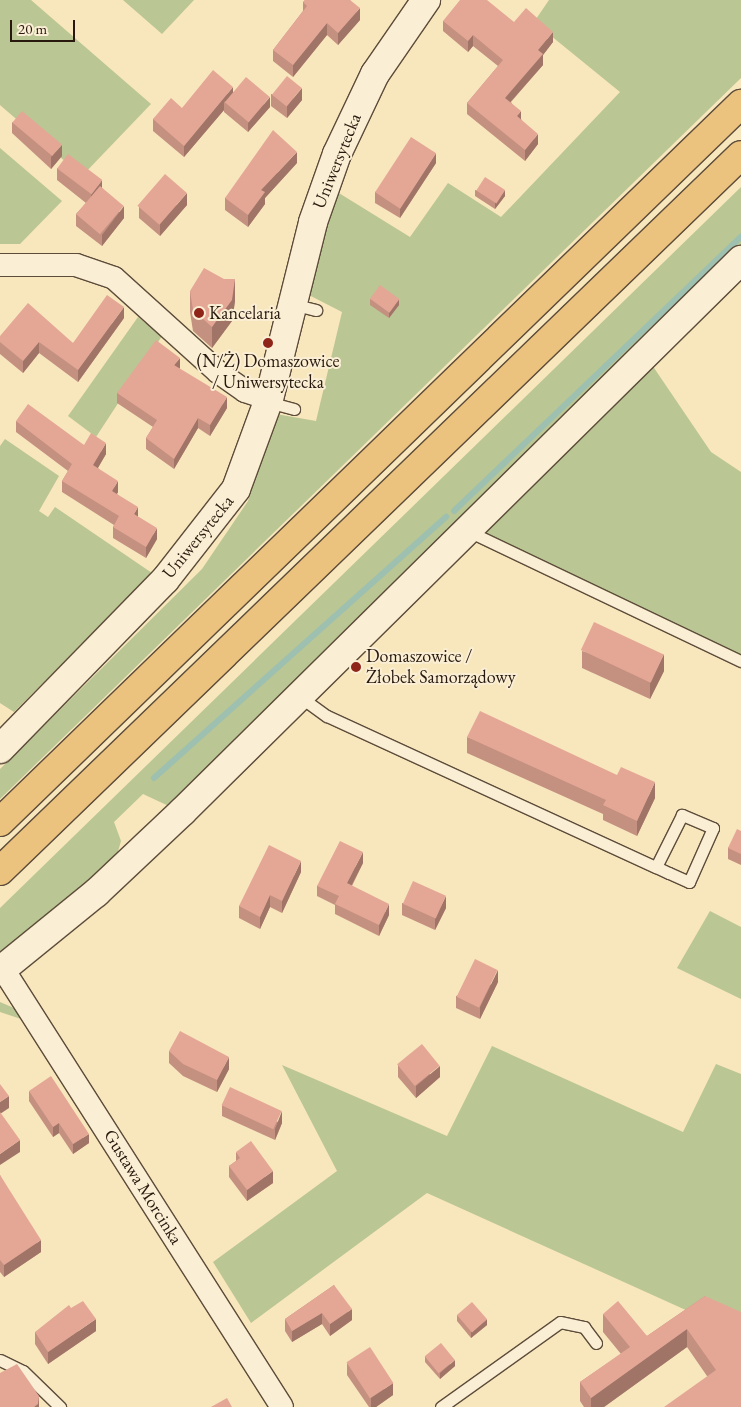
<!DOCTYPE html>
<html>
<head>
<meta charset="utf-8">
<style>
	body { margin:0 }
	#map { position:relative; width:741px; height:1407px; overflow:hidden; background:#f8e6bd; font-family:"EB Garamond",serif }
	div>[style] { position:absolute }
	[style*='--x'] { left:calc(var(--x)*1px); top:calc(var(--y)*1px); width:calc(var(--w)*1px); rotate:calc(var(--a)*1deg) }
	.green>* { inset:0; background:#bac693 }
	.stream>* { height:6px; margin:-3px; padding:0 3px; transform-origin:3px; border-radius:3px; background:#9dc0b0 }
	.roads { filter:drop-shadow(1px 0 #5d4c3a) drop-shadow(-1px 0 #5d4c3a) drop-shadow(0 1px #5d4c3a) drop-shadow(0 -1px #5d4c3a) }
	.service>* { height:11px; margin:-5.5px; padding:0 5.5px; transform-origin:5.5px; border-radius:5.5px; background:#faefd4 }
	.minor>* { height:22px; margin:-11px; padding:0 11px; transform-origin:11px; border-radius:11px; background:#faefd4 }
	.tertiary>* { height:28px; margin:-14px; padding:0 14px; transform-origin:14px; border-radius:14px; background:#faefd4 }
	.motorway>* { height:28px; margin:-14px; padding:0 14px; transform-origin:14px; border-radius:14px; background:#ecc37e }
	.wall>* { inset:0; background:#c49080 }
	.shaded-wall>* { inset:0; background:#a07568 }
	.building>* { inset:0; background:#e4a795; transform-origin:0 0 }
	.dots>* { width:14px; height:14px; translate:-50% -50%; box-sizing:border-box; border:2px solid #faefd4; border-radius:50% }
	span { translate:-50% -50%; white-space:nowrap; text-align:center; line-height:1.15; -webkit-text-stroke:4px #faefd4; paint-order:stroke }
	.street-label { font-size:18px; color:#29180e }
	.poi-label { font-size:18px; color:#29180e }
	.left { translate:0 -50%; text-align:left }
	.scale { position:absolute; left:10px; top:20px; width:65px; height:22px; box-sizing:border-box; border:2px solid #29180e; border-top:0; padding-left:6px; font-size:15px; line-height:18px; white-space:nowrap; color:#29180e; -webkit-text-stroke:4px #faefd4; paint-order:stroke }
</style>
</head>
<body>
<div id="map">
	<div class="green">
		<div style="clip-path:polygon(0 0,31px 0,151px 104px,82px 176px,0 105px)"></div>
		<div style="clip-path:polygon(123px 0,194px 0,162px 34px)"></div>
		<div style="clip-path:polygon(549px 0,741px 0,741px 78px,0 799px,0 769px,202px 569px,248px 501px,276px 414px,316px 421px,342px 312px,305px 293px,334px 190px,410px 237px,448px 183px,501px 217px,620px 92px,534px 22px)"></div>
		<div style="clip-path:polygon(0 148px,62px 201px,20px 244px,0 244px)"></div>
		<div style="clip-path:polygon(741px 187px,741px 249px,173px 808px,143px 794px,114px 822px,121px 841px,115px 862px,0 957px,0 908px)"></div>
		<div style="clip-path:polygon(138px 317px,162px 336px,96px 437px,68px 416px)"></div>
		<div style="clip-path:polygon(650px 362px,711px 452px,741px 472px,741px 661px,479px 536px)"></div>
		<div style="clip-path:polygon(5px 439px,59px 476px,39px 511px,48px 517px,55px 507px,152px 573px,14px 712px,0 703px,0 446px)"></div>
		<div style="clip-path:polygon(710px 911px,741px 927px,741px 999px,677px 968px)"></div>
		<div style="clip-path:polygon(0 1002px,21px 1011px,27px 1021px,0 1012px)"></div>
		<div style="clip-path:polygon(492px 1046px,683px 1132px,716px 1064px,741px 1074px,741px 1335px,427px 1193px,251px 1323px,213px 1262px,337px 1171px,282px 1065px,447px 1136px)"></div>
	</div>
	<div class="stream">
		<div style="--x:454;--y:511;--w:397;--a:-43.7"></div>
		<div style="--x:154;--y:778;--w:392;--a:-41.8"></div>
	</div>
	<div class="roads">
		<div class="service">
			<div style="--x:292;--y:304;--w:25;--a:14"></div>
			<div style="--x:268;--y:402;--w:27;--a:15"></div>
			<div style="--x:468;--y:531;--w:302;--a:25.5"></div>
			<div style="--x:299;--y:696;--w:34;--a:36"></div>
			<div style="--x:327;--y:716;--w:362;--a:24.7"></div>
			<div style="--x:656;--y:867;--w:14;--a:25"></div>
			<div style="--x:669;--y:873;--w:22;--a:24"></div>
			<div style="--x:689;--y:882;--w:59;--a:-66"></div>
			<div style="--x:713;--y:828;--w:34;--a:-157"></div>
			<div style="--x:682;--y:815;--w:58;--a:116.6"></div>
			<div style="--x:0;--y:1360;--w:25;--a:26"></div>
			<div style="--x:23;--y:1371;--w:52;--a:44.2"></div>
			<div style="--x:441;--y:1407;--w:146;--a:-35.5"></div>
			<div style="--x:560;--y:1322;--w:25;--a:12"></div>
			<div style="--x:584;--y:1327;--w:20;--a:53"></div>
		</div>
		<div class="minor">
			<div style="--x:0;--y:265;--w:76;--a:0"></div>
			<div style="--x:76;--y:265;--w:40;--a:18.9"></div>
			<div style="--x:114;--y:278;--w:140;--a:42.1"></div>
			<div style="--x:218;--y:372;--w:33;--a:35"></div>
			<div style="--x:245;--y:391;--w:25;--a:18"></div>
			<div style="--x:3;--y:969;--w:519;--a:57.5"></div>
		</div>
		<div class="tertiary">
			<div style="--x:0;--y:749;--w:236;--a:-45.7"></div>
			<div style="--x:165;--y:580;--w:115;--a:-52"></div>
			<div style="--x:236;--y:489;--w:96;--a:-69.9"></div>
			<div style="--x:269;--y:399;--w:182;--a:-76"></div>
			<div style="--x:313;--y:222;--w:72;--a:-70.6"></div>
			<div style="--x:337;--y:154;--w:89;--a:-64.6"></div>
			<div style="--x:375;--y:74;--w:90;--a:-55.4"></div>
			<div style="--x:0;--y:971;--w:124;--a:-39.1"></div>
			<div style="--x:96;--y:893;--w:118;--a:-43.3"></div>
			<div style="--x:182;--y:812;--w:786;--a:-44.64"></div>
		</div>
		<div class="motorway">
			<div style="--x:0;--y:822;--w:1032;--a:-44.1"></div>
			<div style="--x:0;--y:871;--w:1030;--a:-44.02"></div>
		</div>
	</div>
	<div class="wall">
		<div style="clip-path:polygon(304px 0,350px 0,360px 20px,338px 45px,327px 35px,293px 77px,273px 61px,273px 50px,303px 11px,303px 2px,305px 0)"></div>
		<div style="clip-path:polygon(443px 21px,514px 22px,553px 42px,543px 55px,543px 65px,511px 102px,521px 119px,538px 144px,525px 161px,467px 114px,467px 103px,498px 66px,473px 46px,468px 52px,443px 31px)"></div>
		<div style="clip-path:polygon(233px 92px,270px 107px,248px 132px,224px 112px,224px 110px,184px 157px,153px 131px,153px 119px,182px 108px)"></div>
		<div style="clip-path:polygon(271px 94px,302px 100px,287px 118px,271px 106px)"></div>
		<div style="clip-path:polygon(12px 122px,62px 156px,51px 169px,12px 133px)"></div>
		<div style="clip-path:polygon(297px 163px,265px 198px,265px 204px,248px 227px,225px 210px,225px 198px)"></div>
		<div style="clip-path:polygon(436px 163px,400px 218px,375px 203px,375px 192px)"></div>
		<div style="clip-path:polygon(57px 168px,102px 188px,124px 218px,102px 246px,76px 226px,76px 214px,86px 203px,57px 180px)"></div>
		<div style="clip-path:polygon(475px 190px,505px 196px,495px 209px,475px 196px)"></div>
		<div style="clip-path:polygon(187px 205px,160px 236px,139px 218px,139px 207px)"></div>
		<div style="clip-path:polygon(190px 291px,235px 301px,232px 321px,212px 348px,193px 331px,190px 312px)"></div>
		<div style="clip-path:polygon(370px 299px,399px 305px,389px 318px,370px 305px)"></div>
		<div style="clip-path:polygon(124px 318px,78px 382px,39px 353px,23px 373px,0 354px,0 336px,73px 343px)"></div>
		<div style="clip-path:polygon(180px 368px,179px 369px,227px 408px,210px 436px,198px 428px,174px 469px,146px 449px,146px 438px,153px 427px,117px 403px,117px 393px)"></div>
		<div style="clip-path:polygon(16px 421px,84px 445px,106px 454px,98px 468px,118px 492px,117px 494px,138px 517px,157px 539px,146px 558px,113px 538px,113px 527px,114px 525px,62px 492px,62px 481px,68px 471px,16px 432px)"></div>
		<div style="clip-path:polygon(582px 651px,664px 671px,650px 699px,582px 668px)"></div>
		<div style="clip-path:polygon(467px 737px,655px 798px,637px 836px,603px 820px,603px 814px,467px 753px)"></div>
		<div style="clip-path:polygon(741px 831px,741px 865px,728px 859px,728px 848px)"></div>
		<div style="clip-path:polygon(363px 863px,352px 886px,389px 915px,379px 936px,335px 914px,335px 905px,317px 896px,317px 886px)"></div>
		<div style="clip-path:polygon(301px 872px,282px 913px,270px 907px,260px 929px,239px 918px,239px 906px)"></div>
		<div style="clip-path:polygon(402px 903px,446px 908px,435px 930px,402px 915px)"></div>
		<div style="clip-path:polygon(498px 982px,480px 1019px,456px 1008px,456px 996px)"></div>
		<div style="clip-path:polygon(169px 1051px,229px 1069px,217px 1092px,183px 1076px,169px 1063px)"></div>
		<div style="clip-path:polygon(398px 1065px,440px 1077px,416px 1098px,398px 1077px)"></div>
		<div style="clip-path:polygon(29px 1091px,89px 1143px,73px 1154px,59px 1133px,53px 1137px,29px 1101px)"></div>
		<div style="clip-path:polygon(222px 1105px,282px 1123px,275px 1140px,222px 1116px)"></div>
		<div style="clip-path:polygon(236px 1152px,273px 1183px,247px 1201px,229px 1177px,229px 1166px,236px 1161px)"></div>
		<div style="clip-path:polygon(0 1175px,41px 1252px,4px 1277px,0 1272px)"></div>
		<div style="clip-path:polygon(334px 1285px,352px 1320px,330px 1336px,322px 1324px,292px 1342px,285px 1331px,285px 1319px)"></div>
		<div style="clip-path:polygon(705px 1296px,741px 1407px,707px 1376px,687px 1347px,604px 1407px,584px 1407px,580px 1401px,580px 1382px,621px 1354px,603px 1332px,603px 1314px,647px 1336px)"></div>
		<div style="clip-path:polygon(457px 1315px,487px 1325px,471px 1338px,457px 1321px)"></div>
		<div style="clip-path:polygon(96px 1331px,48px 1364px,35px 1344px,35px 1332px)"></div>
		<div style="clip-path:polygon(425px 1356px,455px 1366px,440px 1379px,425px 1362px)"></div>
		<div style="clip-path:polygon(347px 1363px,393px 1395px,376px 1407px,369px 1407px,347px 1375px)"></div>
	</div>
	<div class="shaded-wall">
		<div style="clip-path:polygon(360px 8px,360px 20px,338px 45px,338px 33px)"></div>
		<div style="clip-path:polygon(327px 23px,327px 35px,293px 77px,293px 65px)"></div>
		<div style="clip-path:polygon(553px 32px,553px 42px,543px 55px,543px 65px,505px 108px,505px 98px,538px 50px)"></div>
		<div style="clip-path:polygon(473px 35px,473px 46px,468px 52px,468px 41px)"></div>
		<div style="clip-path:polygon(233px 87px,233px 99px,224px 102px,224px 110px,184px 157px,184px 146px)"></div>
		<div style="clip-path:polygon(302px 88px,302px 100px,287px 118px,287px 106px)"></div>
		<div style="clip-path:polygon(270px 97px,270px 107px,248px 132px,248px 123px)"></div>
		<div style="clip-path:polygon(521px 111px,521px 122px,517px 116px)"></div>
		<div style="clip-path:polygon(538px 134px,538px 144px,525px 161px,525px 150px)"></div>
		<div style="clip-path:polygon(62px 145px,62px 156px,51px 169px,51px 157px)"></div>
		<div style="clip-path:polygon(297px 152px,297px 163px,265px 198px,265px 204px,248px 227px,248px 215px,261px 190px)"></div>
		<div style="clip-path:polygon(436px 153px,436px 163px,400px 218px,400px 208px)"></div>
		<div style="clip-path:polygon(102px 180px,102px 192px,91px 206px,91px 195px)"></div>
		<div style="clip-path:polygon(505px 190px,505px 196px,495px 209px,495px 203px)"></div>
		<div style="clip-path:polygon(187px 193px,187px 205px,160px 236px,160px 224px)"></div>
		<div style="clip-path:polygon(124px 206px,124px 218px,102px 246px,102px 235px)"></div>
		<div style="clip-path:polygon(235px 279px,235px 301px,232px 321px,212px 348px,212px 327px)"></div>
		<div style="clip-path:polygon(399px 299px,399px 305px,389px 318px,389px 312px)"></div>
		<div style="clip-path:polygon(124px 307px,124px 318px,78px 382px,78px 370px)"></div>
		<div style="clip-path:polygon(39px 342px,39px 353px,23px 373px,23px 361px)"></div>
		<div style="clip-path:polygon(180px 358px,180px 368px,174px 376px,174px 365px)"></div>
		<div style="clip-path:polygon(227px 397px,227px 408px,210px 436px,210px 425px)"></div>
		<div style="clip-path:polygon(198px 418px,198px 428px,174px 469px,174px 459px)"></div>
		<div style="clip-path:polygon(106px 443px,106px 454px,93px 476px,93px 465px)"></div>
		<div style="clip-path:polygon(118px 481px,118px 492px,112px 502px,112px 491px)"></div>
		<div style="clip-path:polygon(138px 507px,138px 518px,134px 514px)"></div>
		<div style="clip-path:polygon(157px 528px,157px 539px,146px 558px,146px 547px)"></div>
		<div style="clip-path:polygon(664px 654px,664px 671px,650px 699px,650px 682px)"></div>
		<div style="clip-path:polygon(655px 782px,655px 798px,637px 836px,637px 821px)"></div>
		<div style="clip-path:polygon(363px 852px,363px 863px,347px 894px,347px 883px)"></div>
		<div style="clip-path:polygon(301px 861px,301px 872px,282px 913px,282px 901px)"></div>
		<div style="clip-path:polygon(270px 895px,270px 907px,260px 929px,260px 917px)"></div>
		<div style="clip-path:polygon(446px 896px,446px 908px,435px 930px,435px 918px)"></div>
		<div style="clip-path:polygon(389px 904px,389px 915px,379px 936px,379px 925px)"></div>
		<div style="clip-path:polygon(498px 970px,498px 982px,480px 1019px,480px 1007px)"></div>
		<div style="clip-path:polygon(229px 1057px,229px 1069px,217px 1092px,217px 1080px)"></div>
		<div style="clip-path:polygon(440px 1066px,440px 1077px,416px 1098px,416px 1086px)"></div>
		<div style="clip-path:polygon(9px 1096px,9px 1108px,0 1114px,0 1102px)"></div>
		<div style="clip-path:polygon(282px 1111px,282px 1123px,275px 1140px,275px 1129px)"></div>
		<div style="clip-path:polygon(59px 1123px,59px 1133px,53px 1137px,53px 1127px)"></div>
		<div style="clip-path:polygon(89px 1134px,89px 1143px,73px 1154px,73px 1144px)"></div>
		<div style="clip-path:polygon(20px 1140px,20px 1152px,0 1165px,0 1154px)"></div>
		<div style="clip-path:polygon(273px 1171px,273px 1183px,247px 1201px,247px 1190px)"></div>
		<div style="clip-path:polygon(41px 1240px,41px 1252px,4px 1277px,4px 1265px)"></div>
		<div style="clip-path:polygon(352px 1309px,352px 1320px,330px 1336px,330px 1324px)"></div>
		<div style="clip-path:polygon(322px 1313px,322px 1324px,292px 1342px,292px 1331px)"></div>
		<div style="clip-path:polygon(96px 1319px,96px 1331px,48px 1364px,48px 1352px)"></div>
		<div style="clip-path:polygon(487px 1319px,487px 1325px,471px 1338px,471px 1332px)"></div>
		<div style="clip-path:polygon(687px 1329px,687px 1347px,604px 1407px,591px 1407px,591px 1398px)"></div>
		<div style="clip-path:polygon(455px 1360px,455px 1366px,440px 1379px,440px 1373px)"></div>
		<div style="clip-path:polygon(393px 1383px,393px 1395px,376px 1407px,371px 1407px,371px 1398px)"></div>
		<div style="clip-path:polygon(39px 1396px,39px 1407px,34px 1407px)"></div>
	</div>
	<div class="building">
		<div style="clip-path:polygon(305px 0,350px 0,360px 8px,338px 33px,327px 23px,293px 65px,273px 50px,307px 6px,303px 2px)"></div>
		<div style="clip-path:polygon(460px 0,487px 0,514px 22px,526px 8px,553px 32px,538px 50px,543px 54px,505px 98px,521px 111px,517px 116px,538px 134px,525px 150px,467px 103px,503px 60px,473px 35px,468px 41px,443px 21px)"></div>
		<div style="clip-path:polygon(213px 70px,233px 87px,184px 146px,153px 119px,171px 98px,182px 108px)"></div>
		<div style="left:287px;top:76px;width:19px;height:24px;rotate:39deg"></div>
		<div style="left:246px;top:77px;width:31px;height:33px;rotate:40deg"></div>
		<div style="left:22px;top:111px;width:52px;height:15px;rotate:40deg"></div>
		<div style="clip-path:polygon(273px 130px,297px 152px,261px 190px,265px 192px,248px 215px,225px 198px)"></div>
		<div style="left:411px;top:137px;width:30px;height:66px;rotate:33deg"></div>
		<div style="left:68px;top:154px;width:43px;height:18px;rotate:37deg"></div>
		<div style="left:165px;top:174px;width:29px;height:42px;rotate:41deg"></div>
		<div style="left:485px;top:177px;width:24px;height:16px;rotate:33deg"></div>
		<div style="left:100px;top:186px;width:31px;height:37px;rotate:40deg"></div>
		<div style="clip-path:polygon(204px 268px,224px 279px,235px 279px,232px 300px,212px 327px,193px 310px,190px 291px)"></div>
		<div style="left:380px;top:285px;width:24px;height:17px;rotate:36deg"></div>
		<div style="clip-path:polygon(107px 295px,124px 307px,78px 370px,39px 342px,23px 361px,0 342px,0 336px,28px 303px,73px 343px)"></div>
		<div style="clip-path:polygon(156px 340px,180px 358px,174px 365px,227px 397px,210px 425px,198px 418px,174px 459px,146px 438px,157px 420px,117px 393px)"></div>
		<div style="clip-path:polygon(28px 404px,84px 445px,91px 433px,106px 443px,93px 465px,118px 481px,112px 491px,138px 507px,134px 514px,157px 528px,146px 547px,113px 527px,119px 516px,62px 481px,72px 464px,16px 421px)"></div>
		<div style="left:594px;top:622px;width:77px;height:31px;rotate:25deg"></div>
		<div style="clip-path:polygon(480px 711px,617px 775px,621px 767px,655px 782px,637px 821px,603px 805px,606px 800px,467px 737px)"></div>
		<div style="clip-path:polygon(737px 829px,741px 831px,741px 854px,728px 848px)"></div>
		<div style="clip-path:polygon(340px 841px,363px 852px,347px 883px,389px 904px,379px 925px,335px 904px,339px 896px,317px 886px)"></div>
		<div style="clip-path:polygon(269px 845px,301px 861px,282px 901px,270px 895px,260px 917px,239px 906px)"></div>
		<div style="left:413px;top:881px;width:36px;height:25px;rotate:24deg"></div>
		<div style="left:475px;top:959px;width:25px;height:42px;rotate:26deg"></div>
		<div style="clip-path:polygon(180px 1031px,229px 1057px,217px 1080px,183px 1064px,169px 1051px)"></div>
		<div style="left:422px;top:1044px;width:28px;height:32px;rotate:51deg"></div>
		<div style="clip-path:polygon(51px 1076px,89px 1134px,73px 1144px,59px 1123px,53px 1127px,29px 1091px)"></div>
		<div style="clip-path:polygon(0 1084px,9px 1096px,0 1102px)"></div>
		<div style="left:230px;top:1087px;width:57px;height:20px;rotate:25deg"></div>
		<div style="clip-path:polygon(0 1112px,20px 1140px,0 1154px)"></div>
		<div style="clip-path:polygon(251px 1141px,273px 1171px,247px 1190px,229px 1166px,240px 1158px,236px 1152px)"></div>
		<div style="clip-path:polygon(0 1175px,41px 1240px,4px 1265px,0 1260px)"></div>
		<div style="clip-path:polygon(334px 1285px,352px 1309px,330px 1324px,322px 1313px,292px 1331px,285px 1319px)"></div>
		<div style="clip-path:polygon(705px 1296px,741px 1312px,741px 1407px,664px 1407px,716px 1370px,687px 1329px,591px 1398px,580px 1382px,630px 1347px,603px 1314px,618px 1301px,647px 1336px)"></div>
		<div style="clip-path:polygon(83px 1301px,96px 1319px,48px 1352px,35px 1332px,69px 1305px,71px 1308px)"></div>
		<div style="left:472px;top:1302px;width:23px;height:20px;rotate:49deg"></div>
		<div style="left:441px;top:1343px;width:22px;height:21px;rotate:51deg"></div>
		<div style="left:370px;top:1347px;width:43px;height:28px;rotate:57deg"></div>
		<div style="clip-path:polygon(17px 1364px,39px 1396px,38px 1404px,34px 1407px,0 1407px,0 1373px)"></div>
		<div style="clip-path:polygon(227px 1398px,232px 1407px,211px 1407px)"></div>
	</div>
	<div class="dots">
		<div style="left:199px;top:313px;background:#8f2418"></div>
		<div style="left:268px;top:343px;background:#8f2418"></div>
		<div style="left:356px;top:667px;background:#8f2418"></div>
	</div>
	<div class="street-label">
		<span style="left:337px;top:161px;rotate:-68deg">Uniwersytecka</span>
		<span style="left:198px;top:537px;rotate:-51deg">Uniwersytecka</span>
		<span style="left:143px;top:1187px;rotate:58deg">Gustawa Morcinka</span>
	</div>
	<div class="poi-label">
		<span class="left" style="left:209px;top:313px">Kancelaria</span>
		<span style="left:268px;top:372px">(N/Ż) Domaszowice<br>/ Uniwersytecka</span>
		<span class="left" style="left:366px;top:667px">Domaszowice /<br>Żłobek Samorządowy</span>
	</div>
	<div class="scale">20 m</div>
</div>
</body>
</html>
